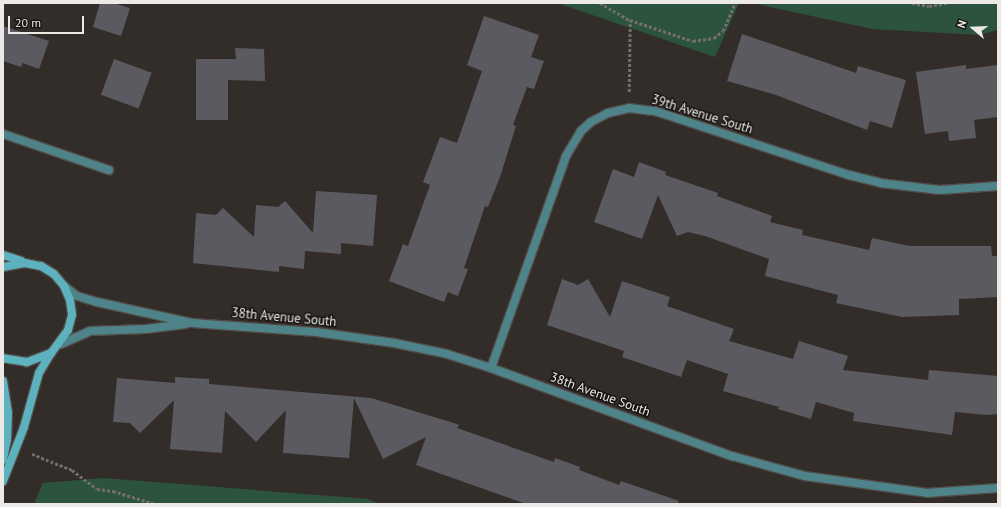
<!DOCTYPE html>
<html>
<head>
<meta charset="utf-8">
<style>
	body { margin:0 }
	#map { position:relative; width:1001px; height:507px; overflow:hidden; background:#332d29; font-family:"PT Sans",sans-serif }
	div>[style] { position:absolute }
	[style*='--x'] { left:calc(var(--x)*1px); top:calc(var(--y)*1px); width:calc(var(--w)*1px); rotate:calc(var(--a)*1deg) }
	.green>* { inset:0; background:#2b533e }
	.building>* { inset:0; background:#5c5a61; transform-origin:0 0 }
	.path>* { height:2.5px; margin-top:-1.25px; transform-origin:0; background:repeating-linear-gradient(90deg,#736e6b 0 3px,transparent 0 5px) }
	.roads { filter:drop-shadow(1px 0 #514b47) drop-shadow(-1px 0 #514b47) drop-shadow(0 1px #514b47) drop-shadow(0 -1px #514b47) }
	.street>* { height:8px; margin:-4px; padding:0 4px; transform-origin:4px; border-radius:4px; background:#4f838a }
	.secondary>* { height:8px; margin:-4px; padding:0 4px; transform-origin:4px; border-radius:4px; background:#5cb2be }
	span { translate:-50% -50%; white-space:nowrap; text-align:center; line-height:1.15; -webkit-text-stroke:3px #181614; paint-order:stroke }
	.street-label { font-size:13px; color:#ede9e7 }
	.frame { position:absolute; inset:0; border:4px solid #ede9e7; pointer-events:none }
	.north { position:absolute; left:953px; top:8px; width:40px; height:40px; -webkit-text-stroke:3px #181614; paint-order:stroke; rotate:289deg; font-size:11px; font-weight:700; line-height:16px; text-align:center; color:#ede9e7 }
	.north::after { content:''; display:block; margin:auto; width:14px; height:18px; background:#ede9e7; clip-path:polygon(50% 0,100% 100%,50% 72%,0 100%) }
	.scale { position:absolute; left:8px; top:16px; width:76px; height:18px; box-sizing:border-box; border:2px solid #ede9e7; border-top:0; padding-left:5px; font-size:12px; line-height:14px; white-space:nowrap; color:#ede9e7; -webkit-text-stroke:3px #181614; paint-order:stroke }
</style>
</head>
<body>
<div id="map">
	<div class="green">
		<div style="clip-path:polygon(557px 3px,739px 3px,715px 57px)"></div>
		<div style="clip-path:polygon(752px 3px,998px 3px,998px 30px,980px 35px,872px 29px)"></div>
		<div style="clip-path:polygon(103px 478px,368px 499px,380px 504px,34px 504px,43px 483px)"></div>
	</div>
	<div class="building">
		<div style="clip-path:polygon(100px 3px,113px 3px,130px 8px,121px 36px,93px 27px)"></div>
		<div style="clip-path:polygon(484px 16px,539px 35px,531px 57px,544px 61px,534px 89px,527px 87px,513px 125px,516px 126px,500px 177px,488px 207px,485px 206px,464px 268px,468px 269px,458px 296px,448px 292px,444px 302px,389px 281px,403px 244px,408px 246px,430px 185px,423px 182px,440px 137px,457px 143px,482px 71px,467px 65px)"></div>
		<div style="clip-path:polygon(3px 26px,49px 41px,39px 69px,23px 63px,21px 67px,3px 61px)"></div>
		<div style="clip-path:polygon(742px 34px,856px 73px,858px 66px,906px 80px,892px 128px,870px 121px,867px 130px,776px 95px,727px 81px)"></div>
		<div style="clip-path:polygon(235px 48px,264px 49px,265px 81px,228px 80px,228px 120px,196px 120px,196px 59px,236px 59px)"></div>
		<div style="left:114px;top:59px;width:40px;height:38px;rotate:20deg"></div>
		<div style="clip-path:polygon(966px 65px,966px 69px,998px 65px,998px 117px,974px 120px,976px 138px,949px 141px,948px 131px,925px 134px,916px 72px)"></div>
		<div style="clip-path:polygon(639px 162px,666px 172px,665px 175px,718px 193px,717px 196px,772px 216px,770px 222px,803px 230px,802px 235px,869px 250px,872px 238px,909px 246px,991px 246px,992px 256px,998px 256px,998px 297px,959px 299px,959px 315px,902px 317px,836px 303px,838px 295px,765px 276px,769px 259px,705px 236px,688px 232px,677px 236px,658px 195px,642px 239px,594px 222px,613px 169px,634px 177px)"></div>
		<div style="clip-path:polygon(316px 191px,377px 195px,373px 246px,341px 243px,341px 254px,305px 251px,304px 269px,279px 266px,279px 272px,193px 263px,196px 213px,216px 215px,223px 208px,254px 237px,256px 205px,278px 207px,285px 201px,313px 233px)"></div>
		<div style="clip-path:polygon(562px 279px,578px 285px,588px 279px,610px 317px,622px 281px,670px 297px,667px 306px,734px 329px,729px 341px,793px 359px,799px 341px,848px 356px,843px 370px,928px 380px,929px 370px,998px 376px,998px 414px,987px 415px,955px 412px,952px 435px,853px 421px,854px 413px,816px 402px,811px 419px,778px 409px,779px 407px,723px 391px,728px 374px,687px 360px,681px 377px,622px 357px,624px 351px,547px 325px)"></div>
		<div style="clip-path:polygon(175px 377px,209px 379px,209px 384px,371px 398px,454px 423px,459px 425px,457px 428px,554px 462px,555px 458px,580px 467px,579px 470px,619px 485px,621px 481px,679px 501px,678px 504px,526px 504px,416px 465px,426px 437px,383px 459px,354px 398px,349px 458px,283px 453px,286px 410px,256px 442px,225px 411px,222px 453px,170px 449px,174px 400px,140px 433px,130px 423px,113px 422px,117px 378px,175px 383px)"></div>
	</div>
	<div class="path">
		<div style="--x:600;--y:3;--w:34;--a:30"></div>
		<div style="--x:630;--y:20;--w:66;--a:18.4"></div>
		<div style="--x:693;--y:41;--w:21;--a:-8"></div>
		<div style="--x:714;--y:38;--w:11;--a:-38"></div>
		<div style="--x:723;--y:31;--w:30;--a:-67"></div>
		<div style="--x:912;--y:3;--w:17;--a:10"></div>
		<div style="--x:929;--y:6;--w:20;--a:-9"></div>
		<div style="--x:629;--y:92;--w:72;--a:-89.2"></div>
		<div style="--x:32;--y:454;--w:43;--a:21.8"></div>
		<div style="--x:72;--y:470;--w:31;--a:37"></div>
		<div style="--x:97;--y:489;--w:16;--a:7"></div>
		<div style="--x:113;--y:491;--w:44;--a:17.2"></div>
	</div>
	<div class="roads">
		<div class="street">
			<div style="--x:3;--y:134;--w:112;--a:18.8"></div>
			<div style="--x:64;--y:286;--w:16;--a:38"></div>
			<div style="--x:77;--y:296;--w:21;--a:17"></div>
			<div style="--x:97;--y:302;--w:97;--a:12.5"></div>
			<div style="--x:192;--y:323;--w:124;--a:4.2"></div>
			<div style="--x:316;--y:332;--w:79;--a:8"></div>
			<div style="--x:394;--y:343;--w:54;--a:11.7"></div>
			<div style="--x:447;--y:354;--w:46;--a:17.7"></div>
			<div style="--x:491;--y:368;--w:257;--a:20.1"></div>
			<div style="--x:732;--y:456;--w:76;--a:15.3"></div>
			<div style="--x:805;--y:476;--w:123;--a:7.9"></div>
			<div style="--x:927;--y:493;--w:71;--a:-4"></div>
			<div style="--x:61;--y:344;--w:32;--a:-24"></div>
			<div style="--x:90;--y:331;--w:56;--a:-2"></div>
			<div style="--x:146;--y:329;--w:40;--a:-7.1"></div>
			<div style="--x:491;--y:368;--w:225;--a:-70.5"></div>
			<div style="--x:566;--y:156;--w:29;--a:-59"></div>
			<div style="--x:581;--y:131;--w:13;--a:-42"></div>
			<div style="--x:591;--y:122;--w:19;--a:-28"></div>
			<div style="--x:608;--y:113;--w:22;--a:-13"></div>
			<div style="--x:629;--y:108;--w:26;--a:7"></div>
			<div style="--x:655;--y:111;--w:204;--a:18.3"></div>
			<div style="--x:849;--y:175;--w:32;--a:14"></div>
			<div style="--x:880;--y:183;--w:60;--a:6.7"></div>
			<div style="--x:940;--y:190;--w:58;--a:-3.9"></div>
		</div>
		<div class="secondary">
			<div style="--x:3;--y:255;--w:19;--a:18"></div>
			<div style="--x:3;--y:267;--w:22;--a:-10"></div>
			<div style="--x:25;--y:263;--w:16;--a:11"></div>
			<div style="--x:41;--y:266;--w:15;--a:32"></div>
			<div style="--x:54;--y:274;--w:16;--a:50"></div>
			<div style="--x:64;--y:286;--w:15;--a:67"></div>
			<div style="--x:70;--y:300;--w:15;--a:82"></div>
			<div style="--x:72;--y:315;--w:16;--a:105"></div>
			<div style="--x:68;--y:330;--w:29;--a:126"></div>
			<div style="--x:51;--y:353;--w:26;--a:159"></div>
			<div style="--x:27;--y:362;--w:24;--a:-171"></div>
			<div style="--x:3;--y:381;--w:32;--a:81"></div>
			<div style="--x:8;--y:413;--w:26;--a:92"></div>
			<div style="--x:7;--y:439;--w:21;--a:101"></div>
			<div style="--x:3;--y:481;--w:58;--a:-68.7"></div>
			<div style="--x:24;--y:427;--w:56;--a:-74.5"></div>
			<div style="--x:39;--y:373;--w:23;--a:-59"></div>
		</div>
	</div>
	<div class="street-label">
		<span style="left:702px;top:115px;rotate:17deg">39th Avenue South</span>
		<span style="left:284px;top:318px;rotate:5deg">38th Avenue South</span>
		<span style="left:600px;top:395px;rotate:20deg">38th Avenue South</span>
	</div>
	<div class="frame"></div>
	<div class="north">N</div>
	<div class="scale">20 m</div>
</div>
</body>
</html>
